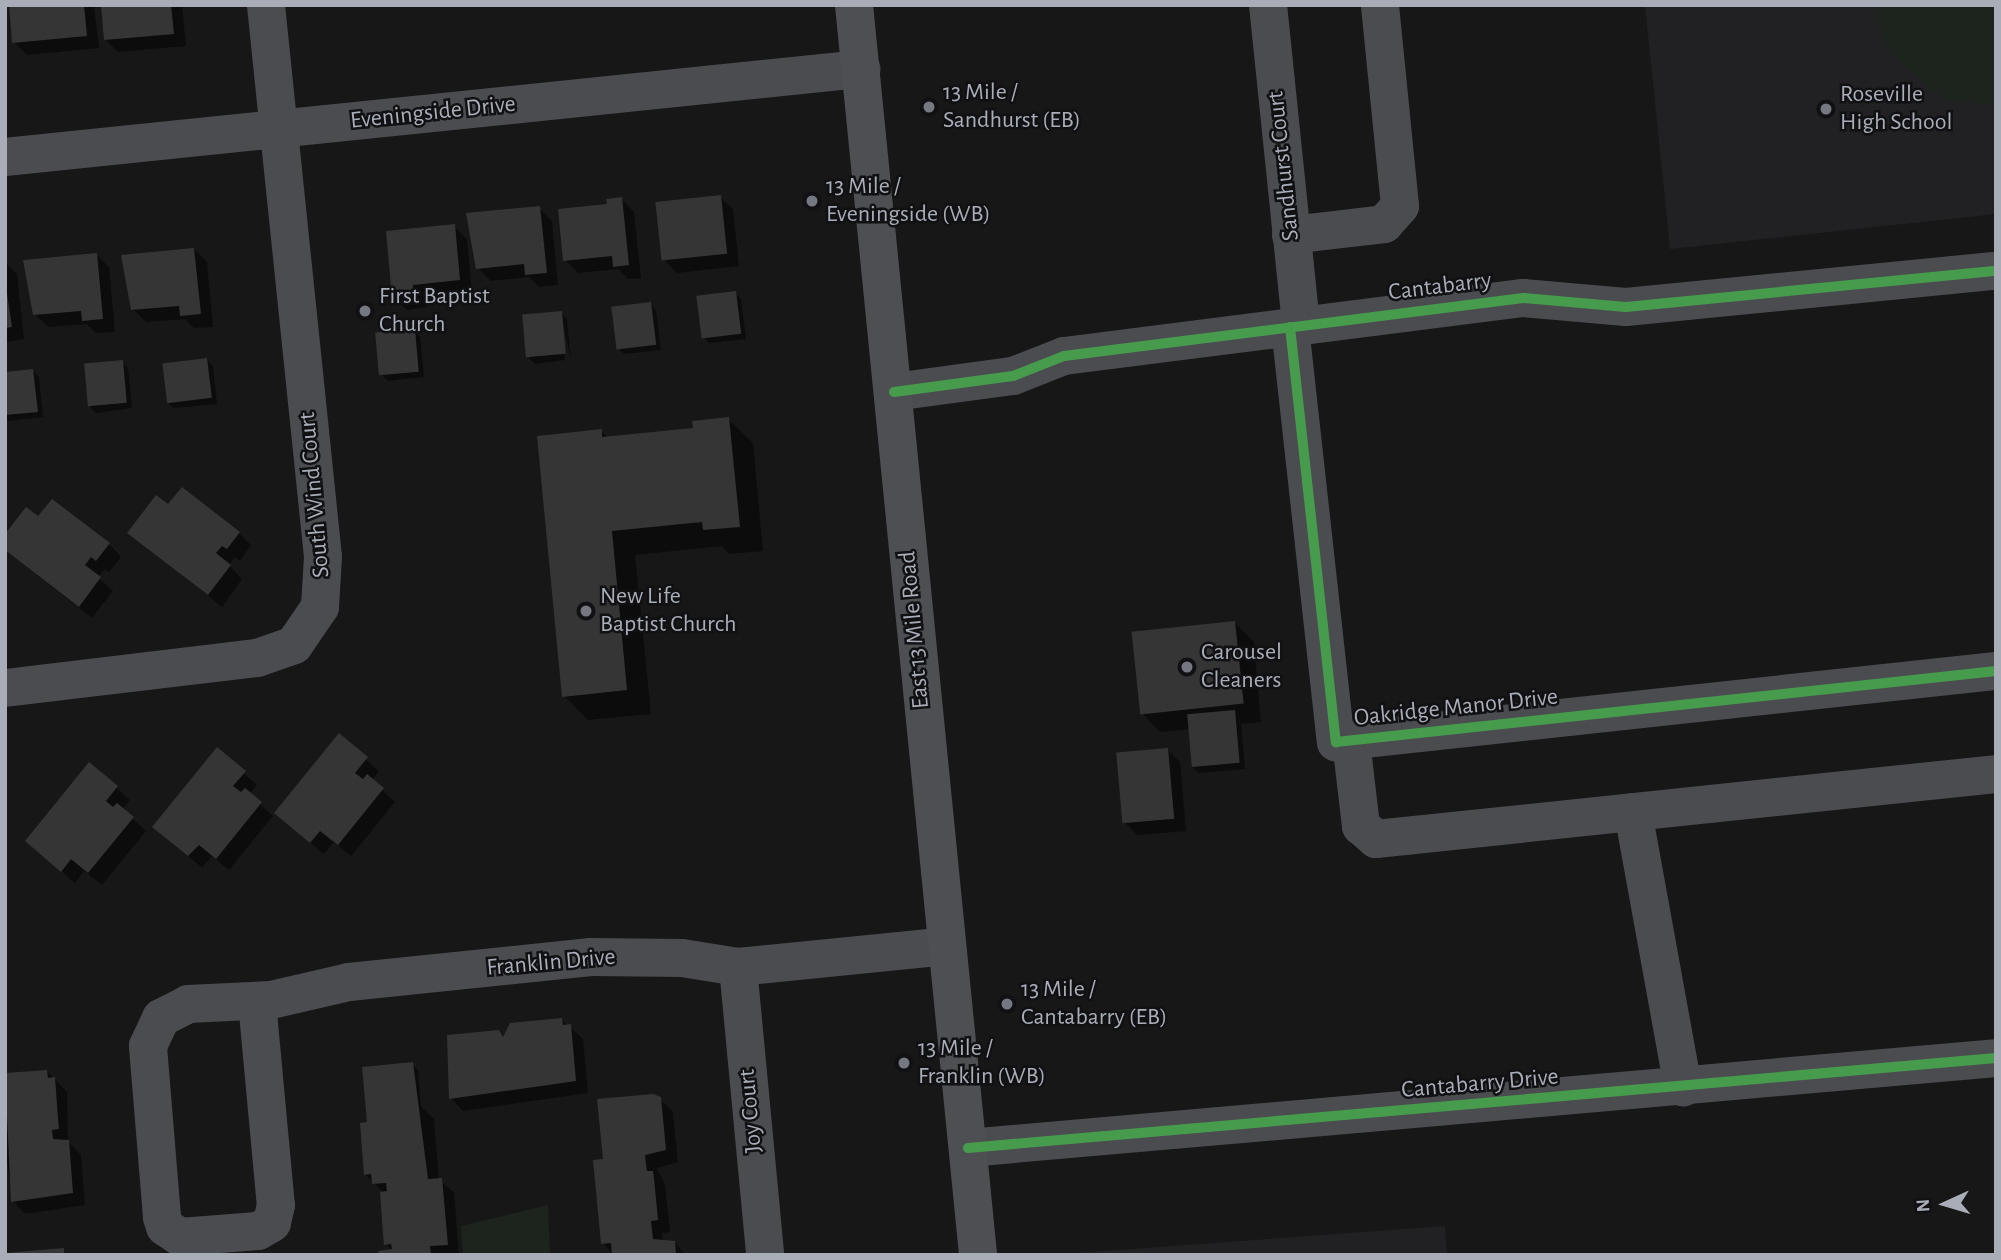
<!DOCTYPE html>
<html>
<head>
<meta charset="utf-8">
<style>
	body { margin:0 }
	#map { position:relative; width:2001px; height:1260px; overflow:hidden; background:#171717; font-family:"Alegreya Sans",sans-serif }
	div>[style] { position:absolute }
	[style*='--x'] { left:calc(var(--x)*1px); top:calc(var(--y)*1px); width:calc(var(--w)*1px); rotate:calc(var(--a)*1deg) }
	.built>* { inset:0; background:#212123 }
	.green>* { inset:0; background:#1d241e }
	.shadow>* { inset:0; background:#0007 }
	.building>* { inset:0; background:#353536; transform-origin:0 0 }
	.minor>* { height:38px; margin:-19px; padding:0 19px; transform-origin:19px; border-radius:19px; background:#4b4c50 }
	.major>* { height:38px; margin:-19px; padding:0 19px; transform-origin:19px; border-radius:19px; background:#4d4f52 }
	.cycleway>* { height:10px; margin:-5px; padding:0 5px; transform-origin:5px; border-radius:5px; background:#469c4c }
	.dots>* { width:19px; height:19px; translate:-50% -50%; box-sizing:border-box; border:4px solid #111113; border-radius:50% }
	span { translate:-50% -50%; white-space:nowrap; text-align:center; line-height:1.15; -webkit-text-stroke:5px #111113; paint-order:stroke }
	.poi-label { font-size:24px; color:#a8adb8 }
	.left { translate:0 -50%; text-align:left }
	.street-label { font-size:24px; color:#a8adb8 }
	.frame { position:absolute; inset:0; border:7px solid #a8adb8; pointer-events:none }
	.north { position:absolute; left:1910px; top:1169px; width:70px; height:70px; -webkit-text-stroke:5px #111113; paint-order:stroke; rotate:266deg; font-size:19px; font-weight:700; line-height:28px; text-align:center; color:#a8adb8 }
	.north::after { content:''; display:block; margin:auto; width:24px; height:32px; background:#a8adb8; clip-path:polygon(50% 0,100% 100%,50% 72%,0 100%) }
</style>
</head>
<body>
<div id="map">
	<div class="built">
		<div style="clip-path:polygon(1645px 5px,1996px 5px,1996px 214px,1670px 249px)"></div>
		<div style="clip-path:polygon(1445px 1226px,1447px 1255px,1077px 1255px,1077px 1253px)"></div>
	</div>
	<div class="green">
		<div style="clip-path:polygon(1873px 5px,1996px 5px,1996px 104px,1947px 102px,1887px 51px)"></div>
		<div style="clip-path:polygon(548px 1205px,550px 1255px,463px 1255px,461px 1226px)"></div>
	</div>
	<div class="shadow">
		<div style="clip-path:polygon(10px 5px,94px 6px,99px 48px,27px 55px,14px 42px)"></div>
		<div style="clip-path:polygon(102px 5px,182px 5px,186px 46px,118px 52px,106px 40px)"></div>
		<div style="clip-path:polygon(720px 197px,733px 209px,739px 266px,677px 273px,665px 261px)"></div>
		<div style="clip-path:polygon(621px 199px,634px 212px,641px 278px,628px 279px,618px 269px,578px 273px,565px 260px,609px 205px)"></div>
		<div style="clip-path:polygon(539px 208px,552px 221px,558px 285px,539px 287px,529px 277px,491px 281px,478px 268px)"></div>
		<div style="clip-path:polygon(454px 226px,467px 239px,472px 292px,425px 297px,426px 307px,407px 310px,394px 297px)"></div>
		<div style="clip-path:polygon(194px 249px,207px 262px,213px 327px,194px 328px,185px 319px,146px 322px,133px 309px)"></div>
		<div style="clip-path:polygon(96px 254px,109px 267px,115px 332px,96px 333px,87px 324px,48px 327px,35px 314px)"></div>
		<div style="clip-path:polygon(5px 262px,17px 274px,24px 339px,7px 342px,5px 356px)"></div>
		<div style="clip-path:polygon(735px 293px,741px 299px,746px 339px,709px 343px,703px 337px)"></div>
		<div style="clip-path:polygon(650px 304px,656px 310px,661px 350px,624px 354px,618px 348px)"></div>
		<div style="clip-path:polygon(561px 313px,567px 319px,571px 359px,561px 317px,565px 360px,535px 364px,529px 358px)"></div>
		<div style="clip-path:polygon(414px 331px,420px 337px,424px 377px,388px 381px,382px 375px)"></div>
		<div style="clip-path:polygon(207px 360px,213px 366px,217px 404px,173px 408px,167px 402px)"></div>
		<div style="clip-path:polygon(122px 362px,128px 368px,132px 408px,96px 413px,90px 407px)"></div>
		<div style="clip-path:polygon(33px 371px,39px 377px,43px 417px,7px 421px,5px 374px)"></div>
		<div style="clip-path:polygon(728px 419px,753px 443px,763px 551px,729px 554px,722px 546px,635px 555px,651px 714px,588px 720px,564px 696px,601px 431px,608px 438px,695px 430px)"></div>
		<div style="clip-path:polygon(169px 507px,239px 533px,251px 545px,240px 561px,235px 557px,229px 565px,242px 579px,222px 607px,130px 533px)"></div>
		<div style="clip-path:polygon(39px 518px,109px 544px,121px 557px,109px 572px,105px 569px,98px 577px,113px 591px,92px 618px,5px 550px)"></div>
		<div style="clip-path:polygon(1235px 623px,1254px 642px,1261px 722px,1241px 724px,1245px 769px,1199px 773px,1193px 767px,1190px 729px,1160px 732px,1142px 713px)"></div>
		<div style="clip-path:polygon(339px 736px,379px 771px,372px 781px,395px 802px,351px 856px,334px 842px,324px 854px,289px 825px)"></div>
		<div style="clip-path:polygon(1167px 749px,1180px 762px,1186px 831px,1137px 835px,1124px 822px)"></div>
		<div style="clip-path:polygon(217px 750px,257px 785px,249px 794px,273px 816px,229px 870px,212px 856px,202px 868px,154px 827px)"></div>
		<div style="clip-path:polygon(90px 764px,130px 800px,122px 809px,146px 831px,102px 885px,84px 871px,75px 883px,27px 841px)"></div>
		<div style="clip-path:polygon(562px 1020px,583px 1039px,588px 1093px,463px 1111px,451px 1098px,498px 1032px,505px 1039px)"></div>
		<div style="clip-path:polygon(412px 1064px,418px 1070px,421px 1106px,434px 1119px,439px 1180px,454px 1192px,459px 1255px,380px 1255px,393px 1251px,386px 1244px,384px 1193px,366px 1175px,369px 1123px)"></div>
		<div style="clip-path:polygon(47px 1071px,67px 1092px,68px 1142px,81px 1155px,85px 1205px,25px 1214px,13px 1201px,5px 1149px,5px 1075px)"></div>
		<div style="clip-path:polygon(660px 1099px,673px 1112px,678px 1162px,657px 1168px,665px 1185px,670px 1232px,662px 1233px,663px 1242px,674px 1242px,686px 1255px,614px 1255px,603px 1243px,605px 1161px)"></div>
	</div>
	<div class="building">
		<div style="clip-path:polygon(9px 5px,84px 5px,87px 36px,12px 43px)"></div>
		<div style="clip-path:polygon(101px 5px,171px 5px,174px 34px,104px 40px)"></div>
		<div style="left:721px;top:195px;width:59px;height:66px;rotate:84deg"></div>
		<div style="clip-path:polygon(622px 197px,629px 265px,613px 267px,612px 256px,563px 261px,558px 209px,607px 204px,606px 199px)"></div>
		<div style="clip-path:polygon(540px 206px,547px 273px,525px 275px,524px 264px,476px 269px,466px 213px)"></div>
		<div style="clip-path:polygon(455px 224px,460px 280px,413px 285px,414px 295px,392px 298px,386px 231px)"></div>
		<div style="clip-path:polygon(194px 248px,201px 314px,180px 316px,179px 306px,131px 310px,121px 255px)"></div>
		<div style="clip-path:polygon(97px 253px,103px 319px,82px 321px,81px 311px,33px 315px,23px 260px)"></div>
		<div style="clip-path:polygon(5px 280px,12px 327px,5px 328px)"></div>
		<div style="left:736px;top:291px;width:43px;height:40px;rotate:83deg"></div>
		<div style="left:651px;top:302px;width:43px;height:40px;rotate:83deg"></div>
		<div style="left:562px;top:311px;width:43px;height:40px;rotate:85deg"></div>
		<div style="left:415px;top:329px;width:43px;height:40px;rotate:85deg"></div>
		<div style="left:207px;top:358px;width:40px;height:45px;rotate:83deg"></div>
		<div style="left:123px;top:360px;width:43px;height:39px;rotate:85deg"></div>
		<div style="clip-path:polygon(33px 369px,38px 412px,5px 415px,5px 372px)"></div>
		<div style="clip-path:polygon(729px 417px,740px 527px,703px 530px,702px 522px,612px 531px,627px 690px,562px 697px,537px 436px,602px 429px,602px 437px,693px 428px,692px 421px)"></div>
		<div style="clip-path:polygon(182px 487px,240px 532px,227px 549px,222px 546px,216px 553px,231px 565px,208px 595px,127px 533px,156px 495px,168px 504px)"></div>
		<div style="clip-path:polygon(52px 499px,110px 543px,96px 561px,91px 557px,85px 565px,101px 577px,79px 607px,5px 550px,5px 534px,26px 507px,38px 516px)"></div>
		<div style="left:1235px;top:621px;width:83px;height:104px;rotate:84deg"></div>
		<div style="left:1235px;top:710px;width:53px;height:48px;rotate:85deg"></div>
		<div style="clip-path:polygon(339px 733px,368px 757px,355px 773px,363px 779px,367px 774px,384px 788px,338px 845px,320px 831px,310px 843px,274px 813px)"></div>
		<div style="clip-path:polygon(217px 747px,246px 771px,233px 786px,241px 792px,245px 788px,262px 802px,216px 859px,199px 845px,188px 856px,152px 827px)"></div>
		<div style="left:1168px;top:748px;width:71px;height:52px;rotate:85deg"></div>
		<div style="clip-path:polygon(89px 762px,118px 786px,106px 801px,113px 807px,117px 803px,134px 817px,88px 873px,71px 859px,61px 872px,25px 841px)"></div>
		<div style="clip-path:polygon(562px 1018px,563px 1025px,571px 1024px,576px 1081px,449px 1099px,447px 1035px,499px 1030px,503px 1037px,510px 1023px)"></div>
		<div style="clip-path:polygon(413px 1062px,428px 1179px,442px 1178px,448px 1245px,430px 1246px,431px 1255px,379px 1255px,378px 1251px,392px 1249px,391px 1244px,384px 1245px,383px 1234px,380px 1192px,387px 1191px,386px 1183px,372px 1184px,371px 1174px,364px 1175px,360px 1123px,367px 1122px,362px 1067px)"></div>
		<div style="clip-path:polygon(47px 1070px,48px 1078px,55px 1077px,58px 1119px,59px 1129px,52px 1130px,53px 1139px,69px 1140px,73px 1193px,11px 1202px,5px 1073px)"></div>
		<div style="clip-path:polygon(653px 1094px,661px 1097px,666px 1150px,645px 1155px,647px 1171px,653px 1171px,654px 1178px,658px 1220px,651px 1221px,653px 1239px,675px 1241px,676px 1255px,612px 1255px,611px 1243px,601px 1244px,593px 1160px,603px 1159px,597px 1099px)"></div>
		<div style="clip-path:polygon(64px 1248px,64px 1255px,7px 1255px,6px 1253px)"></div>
	</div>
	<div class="minor">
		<div style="--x:1268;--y:5;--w:323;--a:84.1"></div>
		<div style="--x:5;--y:157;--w:861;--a:-5.87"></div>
		<div style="--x:1291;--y:235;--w:94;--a:-6.7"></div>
		<div style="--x:1384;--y:224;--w:24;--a:-48"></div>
		<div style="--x:1400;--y:206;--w:202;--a:-95.7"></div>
		<div style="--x:1290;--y:327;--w:418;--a:83.7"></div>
		<div style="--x:1336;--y:742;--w:664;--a:-6.14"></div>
		<div style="--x:894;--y:392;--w:120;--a:-7.7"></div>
		<div style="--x:1013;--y:376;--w:55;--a:-21.4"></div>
		<div style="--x:1064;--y:356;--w:463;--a:-7.2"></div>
		<div style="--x:1523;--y:298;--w:103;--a:5"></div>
		<div style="--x:1626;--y:307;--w:372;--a:-5.6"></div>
		<div style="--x:5;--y:688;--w:254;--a:-6.8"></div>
		<div style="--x:257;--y:658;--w:39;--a:-19"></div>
		<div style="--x:294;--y:645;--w:46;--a:-55.6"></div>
		<div style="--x:320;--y:607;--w:50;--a:-86.6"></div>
		<div style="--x:323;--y:557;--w:555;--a:-95.9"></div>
		<div style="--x:1351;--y:741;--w:86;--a:83.3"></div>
		<div style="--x:1361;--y:826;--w:20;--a:41"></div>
		<div style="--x:1376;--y:839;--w:623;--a:-5.98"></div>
		<div style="--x:1633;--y:812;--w:280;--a:79.7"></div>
		<div style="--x:738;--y:967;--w:289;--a:84.6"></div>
		<div style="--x:257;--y:1002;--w:204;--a:84.7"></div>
		<div style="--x:276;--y:1205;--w:18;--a:103"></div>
		<div style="--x:272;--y:1223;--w:16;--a:150"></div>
		<div style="--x:258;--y:1231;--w:78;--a:175.6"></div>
		<div style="--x:180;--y:1237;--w:18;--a:-146"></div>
		<div style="--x:165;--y:1227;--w:10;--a:-107"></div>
		<div style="--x:162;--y:1217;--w:172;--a:-94.7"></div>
		<div style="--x:148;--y:1046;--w:31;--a:-65"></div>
		<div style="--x:161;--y:1018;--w:30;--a:-27"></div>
		<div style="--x:188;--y:1004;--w:83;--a:-2.8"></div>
		<div style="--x:271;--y:1000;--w:80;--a:-13"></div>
		<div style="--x:349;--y:982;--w:243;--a:-5.9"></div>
		<div style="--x:591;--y:957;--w:91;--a:0.6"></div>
		<div style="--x:682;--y:958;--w:57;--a:9.1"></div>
		<div style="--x:738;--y:967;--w:210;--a:-5.7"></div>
		<div style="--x:968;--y:1148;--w:1032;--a:-5"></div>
	</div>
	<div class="major">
		<div style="--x:854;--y:5;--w:1256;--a:84.33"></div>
	</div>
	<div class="cycleway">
		<div style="--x:1290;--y:327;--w:418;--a:83.7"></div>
		<div style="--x:1336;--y:742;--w:664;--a:-6.14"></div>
		<div style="--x:894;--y:392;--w:120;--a:-7.7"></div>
		<div style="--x:1013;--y:376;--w:55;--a:-21.4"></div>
		<div style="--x:1064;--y:356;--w:463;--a:-7.2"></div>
		<div style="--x:1523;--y:298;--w:103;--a:5"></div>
		<div style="--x:1626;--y:307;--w:372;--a:-5.6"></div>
		<div style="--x:968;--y:1148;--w:1032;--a:-5"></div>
	</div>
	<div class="dots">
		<div style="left:929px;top:107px;background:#757880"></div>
		<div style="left:1826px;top:109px;background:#757880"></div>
		<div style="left:812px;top:201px;background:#757880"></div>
		<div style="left:365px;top:311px;background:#757880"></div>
		<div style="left:586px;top:611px;background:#757880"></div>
		<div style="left:1187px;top:667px;background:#757880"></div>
		<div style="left:1007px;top:1004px;background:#757880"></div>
		<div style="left:904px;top:1063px;background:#757880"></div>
	</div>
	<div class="poi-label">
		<span class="left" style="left:943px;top:107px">13 Mile /<br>Sandhurst (EB)</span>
		<span class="left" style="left:1840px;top:109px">Roseville<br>High School</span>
		<span class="left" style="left:826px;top:201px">13 Mile /<br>Eveningside (WB)</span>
		<span class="left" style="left:379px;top:311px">First Baptist<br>Church</span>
		<span class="left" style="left:600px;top:611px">New Life<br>Baptist Church</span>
		<span class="left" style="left:1201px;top:667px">Carousel<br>Cleaners</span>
		<span class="left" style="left:1021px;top:1004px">13 Mile /<br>Cantabarry (EB)</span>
		<span class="left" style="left:918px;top:1063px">13 Mile /<br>Franklin (WB)</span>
	</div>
	<div class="street-label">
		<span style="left:433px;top:113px;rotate:-6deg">Eveningside Drive</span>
		<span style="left:1284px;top:166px;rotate:-96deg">Sandhurst Court</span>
		<span style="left:1440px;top:287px;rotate:-7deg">Cantabarry</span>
		<span style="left:315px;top:495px;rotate:-95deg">South Wind Court</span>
		<span style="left:915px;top:630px;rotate:-95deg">East 13 Mile Road</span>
		<span style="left:1456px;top:708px;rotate:-6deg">Oakridge Manor Drive</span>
		<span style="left:551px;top:963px;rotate:-5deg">Franklin Drive</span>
		<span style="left:1480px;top:1084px;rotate:-5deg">Cantabarry Drive</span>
		<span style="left:751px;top:1111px;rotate:-95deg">Joy Court</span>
	</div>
	<div class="frame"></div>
	<div class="north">N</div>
</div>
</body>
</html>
